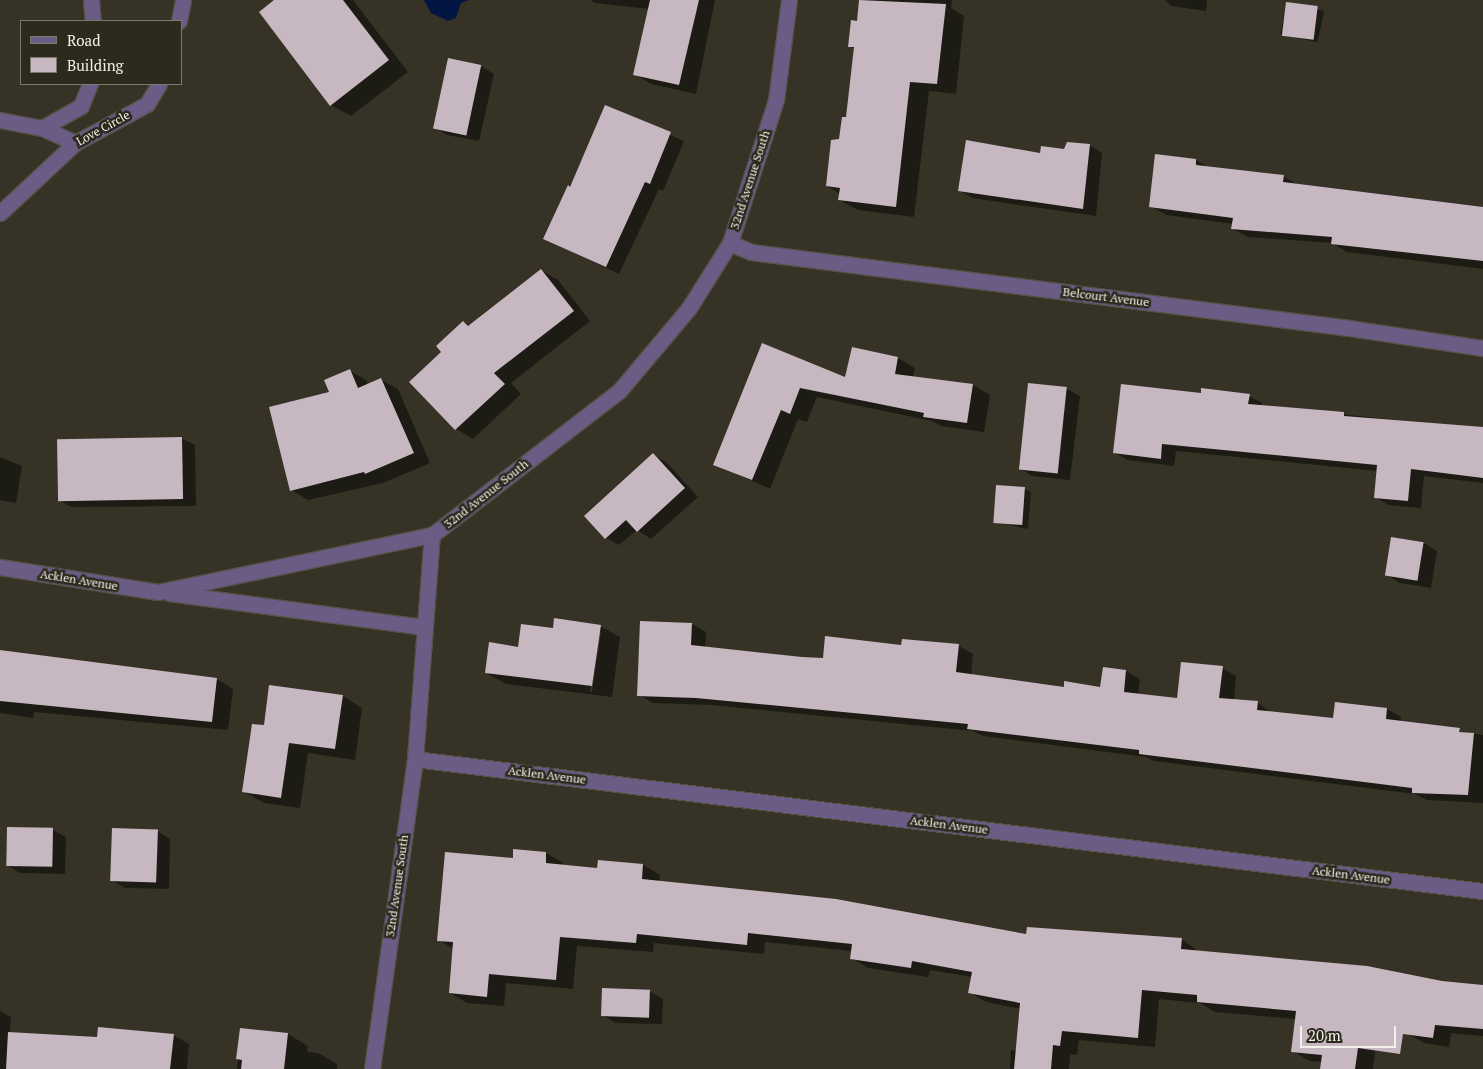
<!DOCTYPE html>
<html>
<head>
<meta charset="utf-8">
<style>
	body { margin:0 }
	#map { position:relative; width:1483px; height:1069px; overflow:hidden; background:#363326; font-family:"PT Serif",serif }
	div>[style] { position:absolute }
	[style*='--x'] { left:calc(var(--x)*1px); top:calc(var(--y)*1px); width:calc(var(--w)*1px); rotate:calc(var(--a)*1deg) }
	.water>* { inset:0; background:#031643 }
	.shadow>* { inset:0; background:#0007; transform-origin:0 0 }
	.building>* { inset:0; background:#c7b7c1; transform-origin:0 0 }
	.roads { filter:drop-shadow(1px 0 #545145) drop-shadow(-1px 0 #545145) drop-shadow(0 1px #545145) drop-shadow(0 -1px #545145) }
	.service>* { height:15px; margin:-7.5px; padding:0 7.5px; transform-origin:7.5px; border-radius:7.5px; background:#6a5c85 }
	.minor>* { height:15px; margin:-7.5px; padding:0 7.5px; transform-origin:7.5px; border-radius:7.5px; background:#6a5c85 }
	span { translate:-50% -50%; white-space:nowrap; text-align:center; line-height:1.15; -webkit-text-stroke:5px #2c291d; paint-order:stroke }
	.street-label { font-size:12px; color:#f3f1e9 }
	.legend { position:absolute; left:20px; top:20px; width:162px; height:65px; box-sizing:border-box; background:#2c291d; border:1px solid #7c796f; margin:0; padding:6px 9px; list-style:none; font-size:15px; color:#f3f1e9 }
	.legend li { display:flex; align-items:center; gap:10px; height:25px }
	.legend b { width:25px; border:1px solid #7c796f }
	.scale { position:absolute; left:1300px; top:1026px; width:96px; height:22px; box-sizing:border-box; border:2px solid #f3f1e9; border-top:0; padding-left:6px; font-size:15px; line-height:18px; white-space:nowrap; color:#f3f1e9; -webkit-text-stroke:4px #2c291d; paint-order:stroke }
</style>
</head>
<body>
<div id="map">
	<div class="water">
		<div style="clip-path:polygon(424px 0,469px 0,461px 3px,456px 18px,448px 21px,431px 13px)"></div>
	</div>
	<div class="shadow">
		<div style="clip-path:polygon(276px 0,353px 0,408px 72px,351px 116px,331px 105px)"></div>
		<div style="clip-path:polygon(590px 0,715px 0,696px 94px,651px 84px,635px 74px,649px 9px,596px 3px)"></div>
		<div style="clip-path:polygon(861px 0,952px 0,951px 8px,964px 16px,956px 94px,929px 91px,914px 217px,858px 210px,839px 200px,840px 194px,827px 186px,847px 119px,855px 49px,849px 46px,858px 22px)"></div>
		<div style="clip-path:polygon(1165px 0,1207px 0,1206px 11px,1171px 6px)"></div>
		<div style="left:1287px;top:3px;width:38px;height:32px;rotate:12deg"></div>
		<div style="clip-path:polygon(449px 60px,481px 66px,494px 74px,479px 141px,447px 135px,434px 127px)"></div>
		<div style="clip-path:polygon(606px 107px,684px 141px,663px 191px,659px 189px,619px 274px,545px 238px,571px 188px)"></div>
		<div style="clip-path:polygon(1089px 145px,1102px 153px,1096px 216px,972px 198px,959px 190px,1041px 154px)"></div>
		<div style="clip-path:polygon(1196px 160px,1209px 168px,1283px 176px,1298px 185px,1483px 208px,1483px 269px,1347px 252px,1332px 243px,1248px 237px,1233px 229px,1233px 224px,1166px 215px,1151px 206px)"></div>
		<div style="clip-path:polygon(541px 270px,558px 280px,590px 321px,511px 383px,521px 394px,473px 439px,456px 429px,411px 382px,443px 352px,463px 322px,470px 326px)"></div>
		<div style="clip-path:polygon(763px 345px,846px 378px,853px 349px,898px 358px,915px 368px,913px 377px,973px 385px,990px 395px,984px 432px,941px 426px,932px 421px,817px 397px,807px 422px,798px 419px,770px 489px,715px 464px)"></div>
		<div style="clip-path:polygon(350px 371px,366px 380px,368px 385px,381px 380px,398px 389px,430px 463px,383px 483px,308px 500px,291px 490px,331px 392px)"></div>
		<div style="clip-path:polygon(1029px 384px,1067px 389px,1080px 396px,1070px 480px,1032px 476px,1019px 468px)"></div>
		<div style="clip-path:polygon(1202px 395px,1249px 396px,1262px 403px,1262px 406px,1483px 429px,1483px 483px,1424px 476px,1421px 508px,1388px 505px,1375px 497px,1377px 471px,1176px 451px,1174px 466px,1128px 460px,1114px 452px)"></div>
		<div style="clip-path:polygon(181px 438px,195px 445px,196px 506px,71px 507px,57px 499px)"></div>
		<div style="clip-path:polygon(653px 455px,666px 462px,698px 497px,651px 539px,637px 530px,619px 545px,606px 538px)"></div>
		<div style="clip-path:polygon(0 457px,22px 466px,16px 503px,0 500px)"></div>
		<div style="clip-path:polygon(1025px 489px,1031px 492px,1028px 529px,995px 522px)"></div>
		<div style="clip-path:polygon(1424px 543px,1437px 551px,1431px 588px,1400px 583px,1387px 575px)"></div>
		<div style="clip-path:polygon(692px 624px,706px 632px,705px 647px,802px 658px,824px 659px,902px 646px,959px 646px,973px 654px,971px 676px,1065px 689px,1101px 688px,1104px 668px,1126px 671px,1140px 679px,1138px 695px,1178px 700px,1222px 668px,1236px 676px,1234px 700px,1257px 702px,1271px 713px,1334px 719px,1387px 709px,1401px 717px,1400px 723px,1483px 735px,1483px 803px,1427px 800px,1415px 794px,1154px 761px,1146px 757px,983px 736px,973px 731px,711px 705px,653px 703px,639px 695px)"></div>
		<div style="clip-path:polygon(evenodd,600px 626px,620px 637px,612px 697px,506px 684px,486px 673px,519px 648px,554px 630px,600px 626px,598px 632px,601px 632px,592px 692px,590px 692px,598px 632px)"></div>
		<div style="clip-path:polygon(0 650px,217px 679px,233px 689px,228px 730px,34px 712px,33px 718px,0 713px)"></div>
		<div style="clip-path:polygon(343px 696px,362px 708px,355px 760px,308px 753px,300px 808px,264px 803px,244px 792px,265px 727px)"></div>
		<div style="clip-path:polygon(53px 830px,66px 837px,65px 874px,20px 873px,7px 865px)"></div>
		<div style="clip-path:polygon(157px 831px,170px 839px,169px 889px,125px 888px,112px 880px)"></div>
		<div style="clip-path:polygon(546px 853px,563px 863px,563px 866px,598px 870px,643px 865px,660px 875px,659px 882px,1028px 936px,1028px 928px,1182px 939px,1199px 952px,1384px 977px,1373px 1069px,1322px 1069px,1322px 1062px,1310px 1061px,1292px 1051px,1296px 1019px,1215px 1012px,1200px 1003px,1159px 999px,1155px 1047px,1079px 1040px,1077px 1055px,1070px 1054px,1069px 1069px,1010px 1069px,1011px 1050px,1017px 1051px,1021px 1009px,986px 1002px,969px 992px,972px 977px,930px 970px,928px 977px,868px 968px,851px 958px,852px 951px,765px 942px,764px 954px,654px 943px,653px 952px,577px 946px,573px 989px,506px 983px,504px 1006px,467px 1003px,450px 993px,454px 949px,438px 940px,514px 859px)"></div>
		<div style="clip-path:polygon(1442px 982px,1483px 986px,1483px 1036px,1451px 1033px,1449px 1047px,1424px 1043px,1407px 1033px)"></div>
		<div style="clip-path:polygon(649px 991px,663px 999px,662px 1024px,616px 1023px,602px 1015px)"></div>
		<div style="clip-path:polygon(0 1011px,11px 1017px,10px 1033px,98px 1039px,173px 1035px,189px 1044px,187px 1069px,0 1069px)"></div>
		<div style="clip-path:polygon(241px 1029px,288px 1034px,308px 1046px,307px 1052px,318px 1053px,337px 1064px,337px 1069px,237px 1069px)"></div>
	</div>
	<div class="building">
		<div style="clip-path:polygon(274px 0,343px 0,389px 60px,330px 106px,259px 12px)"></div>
		<div style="clip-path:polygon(650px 0,699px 0,679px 85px,633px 75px)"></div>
		<div style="clip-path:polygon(859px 0,946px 4px,937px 84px,910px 82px,896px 207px,838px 200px,840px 188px,826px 186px,831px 140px,839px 139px,842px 117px,846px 117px,854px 47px,848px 47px,851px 20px,857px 21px)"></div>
		<div style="left:1286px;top:2px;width:32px;height:34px;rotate:7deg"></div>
		<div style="left:448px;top:58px;width:34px;height:72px;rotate:12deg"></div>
		<div style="clip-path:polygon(605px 105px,671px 132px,650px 184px,645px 182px,606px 267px,543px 239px,568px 185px,570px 187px)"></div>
		<div style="clip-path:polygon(966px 140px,1040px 153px,1041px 146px,1064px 149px,1067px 142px,1090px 144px,1083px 209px,958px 191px)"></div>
		<div style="clip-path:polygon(1155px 154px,1196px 159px,1196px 165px,1284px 175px,1283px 182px,1483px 207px,1483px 261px,1331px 244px,1332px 237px,1231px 229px,1233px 218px,1149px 207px)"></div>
		<div style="clip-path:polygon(541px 269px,574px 311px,494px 373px,505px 384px,455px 430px,409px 382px,441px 352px,436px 346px,463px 321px,468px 326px)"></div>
		<div style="clip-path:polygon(762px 343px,845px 377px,852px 347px,898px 357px,895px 374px,973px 384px,967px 423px,923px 417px,924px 413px,800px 388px,790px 414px,781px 410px,752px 480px,713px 465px)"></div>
		<div style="clip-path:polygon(350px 369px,358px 388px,381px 378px,414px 453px,365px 474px,364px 472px,290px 491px,269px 407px,329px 392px,324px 380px)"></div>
		<div style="left:1028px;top:383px;width:39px;height:87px;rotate:6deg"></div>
		<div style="clip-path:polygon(1121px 384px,1201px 393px,1201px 388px,1250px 394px,1248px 404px,1344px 412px,1344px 416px,1483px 427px,1483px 478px,1411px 469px,1408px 501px,1374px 498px,1377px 465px,1162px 444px,1161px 459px,1113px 453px)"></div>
		<div style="left:182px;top:437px;width:62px;height:125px;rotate:89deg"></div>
		<div style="clip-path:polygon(653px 453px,685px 488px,637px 532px,626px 520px,605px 539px,584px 516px)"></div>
		<div style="left:996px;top:485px;width:29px;height:38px;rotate:4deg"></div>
		<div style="left:1391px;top:537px;width:33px;height:39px;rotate:9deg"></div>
		<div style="clip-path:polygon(554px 618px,601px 625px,592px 686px,485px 673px,489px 642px,518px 647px,521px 624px,553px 628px)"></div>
		<div style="clip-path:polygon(640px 621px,692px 623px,691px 645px,802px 657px,823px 658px,825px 636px,901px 645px,902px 639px,959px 644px,956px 672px,1064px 687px,1064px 681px,1100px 687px,1103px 667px,1126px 670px,1124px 692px,1177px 698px,1181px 662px,1223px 666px,1219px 698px,1258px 701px,1257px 710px,1333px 718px,1335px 702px,1387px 708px,1386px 719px,1460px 728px,1459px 732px,1474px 733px,1468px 795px,1412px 793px,1412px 788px,1139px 754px,1139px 750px,967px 729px,968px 724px,696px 698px,637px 696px)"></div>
		<div style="clip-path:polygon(0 650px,217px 678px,212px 722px,0 701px)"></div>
		<div style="clip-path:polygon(269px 685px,343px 695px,335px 749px,289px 743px,281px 798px,242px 792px,252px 724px,264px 725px)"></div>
		<div style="left:7px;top:827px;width:46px;height:39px;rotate:1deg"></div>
		<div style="left:112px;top:828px;width:46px;height:53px;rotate:2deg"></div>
		<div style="clip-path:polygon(513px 849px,546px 852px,546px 863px,597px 868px,598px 860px,643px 864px,642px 879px,836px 899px,1026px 934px,1027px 927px,1182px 938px,1181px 949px,1367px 966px,1442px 981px,1483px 985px,1483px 1029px,1435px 1025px,1433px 1038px,1403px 1034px,1400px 1054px,1358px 1048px,1355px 1069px,1320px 1069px,1322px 1055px,1291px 1052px,1296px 1011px,1197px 1002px,1197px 995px,1142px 990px,1138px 1038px,1062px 1031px,1060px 1046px,1053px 1045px,1051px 1069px,1014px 1069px,1020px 1003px,968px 993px,972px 972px,912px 961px,911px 968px,850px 959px,852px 944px,748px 933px,747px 945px,637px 934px,636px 943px,560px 937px,556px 980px,489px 974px,487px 997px,449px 993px,453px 942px,437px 941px,445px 852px,513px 858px)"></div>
		<div style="left:602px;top:988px;width:48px;height:28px;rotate:2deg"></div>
		<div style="clip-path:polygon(98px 1027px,174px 1034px,170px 1069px,6px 1069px,8px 1032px,97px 1037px)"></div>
		<div style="clip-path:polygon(240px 1028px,288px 1033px,284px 1069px,241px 1069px,242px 1060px,236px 1059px)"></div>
	</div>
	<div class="roads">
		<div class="service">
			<div style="--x:91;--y:0;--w:21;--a:85"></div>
			<div style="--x:0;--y:120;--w:43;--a:10.8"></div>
			<div style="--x:42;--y:128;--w:36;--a:24"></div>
			<div style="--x:42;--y:128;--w:45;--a:-29.4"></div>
			<div style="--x:81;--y:106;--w:24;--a:-68"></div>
		</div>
		<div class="minor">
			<div style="--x:179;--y:21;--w:21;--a:-79"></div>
			<div style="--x:0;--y:213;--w:103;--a:-43"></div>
			<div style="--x:75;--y:143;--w:82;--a:-28.4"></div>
			<div style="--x:147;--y:104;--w:23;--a:-59"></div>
			<div style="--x:730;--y:243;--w:23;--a:23"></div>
			<div style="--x:751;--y:252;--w:603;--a:7.24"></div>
			<div style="--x:1349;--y:328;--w:135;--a:8.5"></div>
			<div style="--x:0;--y:567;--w:160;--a:9"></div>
			<div style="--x:158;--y:592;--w:280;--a:-11.8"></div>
			<div style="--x:169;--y:593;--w:258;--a:7.6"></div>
			<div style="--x:415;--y:759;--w:1076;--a:7.05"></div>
			<div style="--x:372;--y:1069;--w:313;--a:-82.1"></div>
			<div style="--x:415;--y:759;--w:225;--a:-85.7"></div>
			<div style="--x:432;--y:535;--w:237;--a:-37.6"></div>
			<div style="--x:620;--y:390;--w:107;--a:-49.9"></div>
			<div style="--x:689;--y:308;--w:77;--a:-57.8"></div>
			<div style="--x:730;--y:243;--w:150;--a:-72.2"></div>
			<div style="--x:776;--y:100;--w:101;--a:-82.6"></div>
		</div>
	</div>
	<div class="street-label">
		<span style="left:103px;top:128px;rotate:-29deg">Love Circle</span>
		<span style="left:750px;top:180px;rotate:-72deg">32nd Avenue South</span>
		<span style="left:1106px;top:297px;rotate:7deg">Belcourt Avenue</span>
		<span style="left:486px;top:494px;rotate:-38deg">32nd Avenue South</span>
		<span style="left:79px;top:580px;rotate:9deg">Acklen Avenue</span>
		<span style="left:547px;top:775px;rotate:7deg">Acklen Avenue</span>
		<span style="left:949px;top:825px;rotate:7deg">Acklen Avenue</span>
		<span style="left:1351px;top:875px;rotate:7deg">Acklen Avenue</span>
		<span style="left:397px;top:886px;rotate:-82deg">32nd Avenue South</span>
	</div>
	<ul class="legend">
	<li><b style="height:6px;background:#6a5c85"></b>Road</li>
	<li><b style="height:14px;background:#c7b7c1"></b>Building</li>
	</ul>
	<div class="scale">20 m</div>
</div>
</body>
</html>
